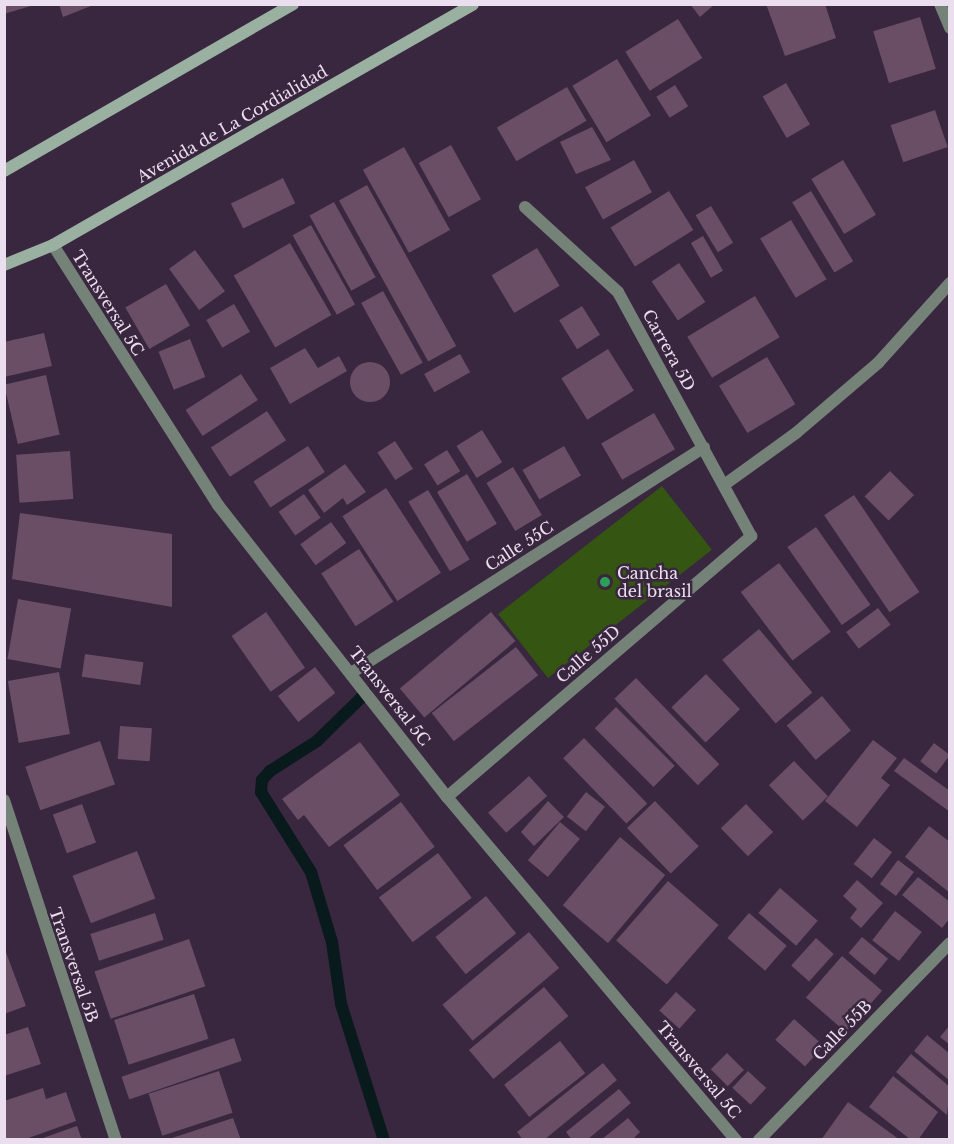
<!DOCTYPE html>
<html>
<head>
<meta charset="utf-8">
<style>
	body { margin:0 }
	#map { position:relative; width:954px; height:1144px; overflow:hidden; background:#39263f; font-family:"Libre Baskerville",serif }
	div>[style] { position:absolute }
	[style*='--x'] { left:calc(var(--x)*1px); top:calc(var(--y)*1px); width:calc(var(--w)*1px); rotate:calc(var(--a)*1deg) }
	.green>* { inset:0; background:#345612; transform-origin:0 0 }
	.stream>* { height:12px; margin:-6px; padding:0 6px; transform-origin:6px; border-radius:6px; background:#081a1b }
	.building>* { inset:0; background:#694e66; transform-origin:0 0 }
	.round { border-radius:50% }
	.minor>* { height:12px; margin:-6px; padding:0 6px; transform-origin:6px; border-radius:6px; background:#748278 }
	.secondary>* { height:12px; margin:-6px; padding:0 6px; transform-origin:6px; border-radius:6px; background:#9ab1a1 }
	.dots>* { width:16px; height:16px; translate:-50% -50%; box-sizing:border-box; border:3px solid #39263f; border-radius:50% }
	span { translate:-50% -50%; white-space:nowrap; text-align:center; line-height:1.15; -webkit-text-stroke:5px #39263f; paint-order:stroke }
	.street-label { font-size:16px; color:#ebdfef }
	.poi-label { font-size:16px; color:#ebdfef }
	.left { translate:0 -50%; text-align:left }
	.frame { position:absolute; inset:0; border:6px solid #ebdfef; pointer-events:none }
</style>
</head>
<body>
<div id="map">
	<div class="green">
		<div style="left:662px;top:486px;width:81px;height:208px;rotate:52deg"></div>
	</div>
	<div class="stream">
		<div style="--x:366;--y:693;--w:69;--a:135.6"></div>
		<div style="--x:317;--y:741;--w:56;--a:147.4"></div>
		<div style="--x:270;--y:771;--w:12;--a:132"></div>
		<div style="--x:262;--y:780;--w:12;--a:95"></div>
		<div style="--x:261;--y:792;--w:94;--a:58"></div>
		<div style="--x:311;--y:872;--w:73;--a:73.3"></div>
		<div style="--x:332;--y:942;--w:63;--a:81.7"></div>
		<div style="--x:341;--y:1004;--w:143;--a:72.5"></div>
	</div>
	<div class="building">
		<div style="clip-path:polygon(4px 4px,33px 4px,34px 5px,4px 14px)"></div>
		<div style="clip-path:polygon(59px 4px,90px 4px,91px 6px,63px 17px)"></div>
		<div style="clip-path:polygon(690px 4px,715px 4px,700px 17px)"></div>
		<div style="clip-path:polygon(766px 4px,825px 4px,836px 38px,785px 56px)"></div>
		<div style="left:920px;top:17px;width:54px;height:49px;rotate:73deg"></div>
		<div style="left:678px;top:19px;width:46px;height:62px;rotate:58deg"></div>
		<div style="left:617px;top:59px;width:66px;height:52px;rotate:59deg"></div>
		<div style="left:786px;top:83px;width:48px;height:27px;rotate:60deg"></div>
		<div style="left:675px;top:85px;width:25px;height:22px;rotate:58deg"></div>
		<div style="left:567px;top:87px;width:39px;height:81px;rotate:60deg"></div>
		<div style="left:935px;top:110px;width:39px;height:47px;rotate:71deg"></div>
		<div style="clip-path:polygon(592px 127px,611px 160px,576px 174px,560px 142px)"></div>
		<div style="left:451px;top:145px;width:62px;height:37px;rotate:61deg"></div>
		<div style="left:404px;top:147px;width:95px;height:47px;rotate:61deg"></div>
		<div style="left:634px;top:160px;width:37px;height:56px;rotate:61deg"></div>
		<div style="left:843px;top:160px;width:64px;height:37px;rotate:59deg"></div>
		<div style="left:283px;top:178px;width:28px;height:58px;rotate:64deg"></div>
		<div style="left:367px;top:185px;width:184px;height:32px;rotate:61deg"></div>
		<div style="left:669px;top:191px;width:46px;height:69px;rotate:58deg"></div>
		<div style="left:811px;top:191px;width:82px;height:22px;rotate:59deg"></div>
		<div style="left:334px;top:202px;width:86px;height:28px;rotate:61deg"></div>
		<div style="left:711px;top:206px;width:43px;height:18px;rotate:59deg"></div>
		<div style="left:791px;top:220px;width:69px;height:36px;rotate:59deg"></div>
		<div style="left:311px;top:225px;width:91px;height:21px;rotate:61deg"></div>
		<div style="left:703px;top:236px;width:40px;height:14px;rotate:60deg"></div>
		<div style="left:290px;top:243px;width:83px;height:65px;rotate:60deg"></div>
		<div style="left:537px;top:248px;width:44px;height:53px;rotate:59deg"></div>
		<div style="left:195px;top:250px;width:51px;height:32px;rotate:54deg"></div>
		<div style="left:679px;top:263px;width:47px;height:33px;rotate:56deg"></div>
		<div style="left:166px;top:284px;width:48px;height:47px;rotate:60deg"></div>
		<div style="left:383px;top:291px;width:82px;height:25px;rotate:61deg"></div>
		<div style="left:755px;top:296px;width:48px;height:79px;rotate:59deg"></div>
		<div style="left:234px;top:304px;width:32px;height:32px;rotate:60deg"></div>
		<div style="left:582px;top:306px;width:34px;height:27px;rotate:58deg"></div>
		<div style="clip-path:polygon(44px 333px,52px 366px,4px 377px,4px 342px)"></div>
		<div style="left:190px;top:339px;width:41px;height:34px;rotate:68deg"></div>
		<div style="clip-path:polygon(305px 348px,318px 368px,339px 356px,347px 371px,290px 404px,270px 368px)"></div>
		<div style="left:608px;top:349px;width:49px;height:55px;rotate:58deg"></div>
		<div style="left:460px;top:354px;width:21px;height:41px;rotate:61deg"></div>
		<div style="left:767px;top:357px;width:55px;height:56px;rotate:59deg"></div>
		<div class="round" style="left:350px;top:362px;width:40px;height:40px"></div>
		<div style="left:241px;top:374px;width:31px;height:66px;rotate:57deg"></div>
		<div style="left:46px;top:375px;width:61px;height:43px;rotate:77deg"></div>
		<div style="left:267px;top:411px;width:35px;height:67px;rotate:57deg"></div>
		<div style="left:654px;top:413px;width:42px;height:61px;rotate:60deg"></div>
		<div style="left:482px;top:430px;width:38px;height:30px;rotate:58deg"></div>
		<div style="left:395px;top:441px;width:33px;height:21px;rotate:57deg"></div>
		<div style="left:308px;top:446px;width:31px;height:65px;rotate:57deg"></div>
		<div style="left:564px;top:446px;width:34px;height:48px;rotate:60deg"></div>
		<div style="left:447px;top:450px;width:25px;height:27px;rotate:58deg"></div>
		<div style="left:70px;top:451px;width:48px;height:54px;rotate:86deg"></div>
		<div style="clip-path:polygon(345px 464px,366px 492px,347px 505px,343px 498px,324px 513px,308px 490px)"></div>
		<div style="left:513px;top:467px;width:56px;height:31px;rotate:59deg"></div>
		<div style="left:890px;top:471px;width:34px;height:36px;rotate:45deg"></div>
		<div style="left:467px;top:474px;width:58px;height:35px;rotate:59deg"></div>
		<div style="left:386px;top:488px;width:101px;height:52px;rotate:57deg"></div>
		<div style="left:428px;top:490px;width:81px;height:23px;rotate:59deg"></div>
		<div style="left:304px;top:494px;width:29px;height:31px;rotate:55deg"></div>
		<div style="left:854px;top:495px;width:117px;height:36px;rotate:56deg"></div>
		<div style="clip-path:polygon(20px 513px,172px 534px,172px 607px,12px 579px)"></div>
		<div style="left:331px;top:522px;width:26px;height:38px;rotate:54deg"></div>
		<div style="left:816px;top:527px;width:95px;height:35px;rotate:55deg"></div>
		<div style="left:359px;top:549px;width:63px;height:45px;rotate:57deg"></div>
		<div style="left:779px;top:563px;width:86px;height:48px;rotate:53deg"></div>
		<div style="left:18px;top:599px;width:54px;height:61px;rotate:10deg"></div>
		<div style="left:878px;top:608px;width:21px;height:40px;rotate:53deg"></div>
		<div style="left:266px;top:612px;width:68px;height:42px;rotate:55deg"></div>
		<div style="left:491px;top:612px;width:38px;height:119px;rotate:50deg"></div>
		<div style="left:759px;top:629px;width:83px;height:48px;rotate:50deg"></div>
		<div style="left:516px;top:647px;width:36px;height:107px;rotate:52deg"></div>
		<div style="left:85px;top:654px;width:59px;height:23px;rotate:8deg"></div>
		<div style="left:315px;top:667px;width:33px;height:47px;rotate:52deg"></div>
		<div style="left:59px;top:672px;width:63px;height:52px;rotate:80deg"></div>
		<div style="left:706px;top:674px;width:49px;height:48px;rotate:46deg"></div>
		<div style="left:636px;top:678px;width:120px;height:30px;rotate:46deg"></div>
		<div style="left:822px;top:696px;width:45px;height:46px;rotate:50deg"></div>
		<div style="left:616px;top:707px;width:83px;height:30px;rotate:45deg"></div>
		<div style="left:120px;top:726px;width:32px;height:33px;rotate:4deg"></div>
		<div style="left:584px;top:738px;width:91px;height:29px;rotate:46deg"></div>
		<div style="clip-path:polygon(873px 740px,897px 758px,881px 778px,890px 785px,857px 827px,825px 801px)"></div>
		<div style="left:100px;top:741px;width:46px;height:79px;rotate:71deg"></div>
		<div style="clip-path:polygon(360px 742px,400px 795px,329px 847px,304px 815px,298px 820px,282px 799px)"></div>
		<div style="left:934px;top:743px;width:20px;height:23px;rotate:37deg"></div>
		<div style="clip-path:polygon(904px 758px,950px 791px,950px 812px,894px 771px)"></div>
		<div style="left:794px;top:761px;width:49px;height:35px;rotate:46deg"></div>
		<div style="left:529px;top:776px;width:27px;height:55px;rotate:48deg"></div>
		<div style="left:586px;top:792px;width:24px;height:31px;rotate:38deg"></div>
		<div style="clip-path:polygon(548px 801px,564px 817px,534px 846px,521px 832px)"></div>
		<div style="left:655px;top:801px;width:63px;height:39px;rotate:46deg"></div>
		<div style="left:401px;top:802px;width:56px;height:72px;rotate:53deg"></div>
		<div style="left:82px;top:804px;width:41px;height:31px;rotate:70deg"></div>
		<div style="left:746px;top:804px;width:39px;height:35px;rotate:46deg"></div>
		<div style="left:560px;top:822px;width:26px;height:50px;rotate:40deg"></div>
		<div style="clip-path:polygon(929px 826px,950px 842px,950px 893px,905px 857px)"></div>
		<div style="left:620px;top:837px;width:59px;height:89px;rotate:40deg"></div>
		<div style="left:874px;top:838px;width:23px;height:33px;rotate:38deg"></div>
		<div style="left:137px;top:851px;width:51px;height:69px;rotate:69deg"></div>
		<div style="left:438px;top:853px;width:56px;height:74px;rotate:53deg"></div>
		<div style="left:898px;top:860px;width:20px;height:30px;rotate:37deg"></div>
		<div style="clip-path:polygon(918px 877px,950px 902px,950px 918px,942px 928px,902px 895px)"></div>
		<div style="clip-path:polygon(857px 880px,883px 903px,861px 928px,850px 918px,857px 909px,843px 896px)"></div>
		<div style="left:668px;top:881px;width:67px;height:79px;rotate:41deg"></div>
		<div style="left:780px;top:888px;width:50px;height:33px;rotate:41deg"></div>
		<div style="left:486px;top:896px;width:48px;height:65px;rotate:51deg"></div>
		<div style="left:895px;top:911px;width:34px;height:37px;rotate:38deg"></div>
		<div style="left:155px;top:913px;width:28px;height:68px;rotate:72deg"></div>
		<div style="left:749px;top:913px;width:50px;height:33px;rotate:41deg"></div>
		<div style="left:529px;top:932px;width:47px;height:113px;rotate:50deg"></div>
		<div style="left:862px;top:937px;width:34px;height:21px;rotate:40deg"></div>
		<div style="left:816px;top:938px;width:24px;height:37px;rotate:42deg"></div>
		<div style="left:189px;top:939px;width:50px;height:100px;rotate:71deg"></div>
		<div style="clip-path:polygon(4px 947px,26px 1006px,4px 1014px)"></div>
		<div style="left:842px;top:956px;width:53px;height:55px;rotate:41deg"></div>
		<div style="left:544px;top:987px;width:38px;height:98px;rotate:50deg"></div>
		<div style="left:676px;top:992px;width:27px;height:25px;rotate:42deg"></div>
		<div style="left:194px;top:994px;width:47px;height:84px;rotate:72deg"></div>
		<div style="left:794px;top:1019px;width:40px;height:28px;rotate:42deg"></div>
		<div style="clip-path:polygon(950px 1025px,950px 1045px,940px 1037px)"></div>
		<div style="clip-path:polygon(28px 1027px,41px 1064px,4px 1076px,4px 1035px)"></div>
		<div style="clip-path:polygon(927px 1035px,950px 1054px,950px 1081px,914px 1051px)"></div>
		<div style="left:234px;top:1038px;width:24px;height:119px;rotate:71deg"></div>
		<div style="left:560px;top:1041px;width:41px;height:71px;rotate:52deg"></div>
		<div style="left:727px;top:1053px;width:24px;height:23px;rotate:45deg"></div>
		<div style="clip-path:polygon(911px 1054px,950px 1087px,947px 1115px,896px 1072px)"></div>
		<div style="clip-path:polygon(603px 1063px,617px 1080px,544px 1140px,523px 1140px,517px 1132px)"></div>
		<div style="left:219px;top:1071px;width:44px;height:74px;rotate:72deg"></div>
		<div style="left:748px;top:1071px;width:25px;height:23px;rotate:43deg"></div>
		<div style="clip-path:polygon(893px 1076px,938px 1112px,918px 1140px,911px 1140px,869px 1107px)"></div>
		<div style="clip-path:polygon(43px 1088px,46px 1099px,66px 1092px,76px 1121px,23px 1140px,4px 1140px,4px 1101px)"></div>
		<div style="clip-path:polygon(619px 1089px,631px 1103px,587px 1140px,572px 1140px,566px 1132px)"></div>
		<div style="clip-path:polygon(848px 1102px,900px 1140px,821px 1140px)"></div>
		<div style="clip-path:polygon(233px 1118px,241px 1140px,169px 1140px,169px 1139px)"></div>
		<div style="clip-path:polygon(628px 1118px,640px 1132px,632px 1140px,601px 1140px)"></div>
		<div style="clip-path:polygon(77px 1126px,82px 1140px,40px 1140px,40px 1139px)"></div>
	</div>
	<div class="minor">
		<div style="--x:940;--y:4;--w:26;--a:67"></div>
		<div style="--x:53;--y:245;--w:308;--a:57.6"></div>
		<div style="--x:218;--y:505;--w:371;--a:51.9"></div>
		<div style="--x:447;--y:797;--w:449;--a:49.9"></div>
		<div style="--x:724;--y:485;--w:89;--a:-35.8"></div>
		<div style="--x:796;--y:433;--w:108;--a:-40.5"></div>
		<div style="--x:878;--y:363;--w:108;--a:-48"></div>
		<div style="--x:351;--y:673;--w:419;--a:-32.6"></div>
		<div style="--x:447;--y:797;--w:401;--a:-40.6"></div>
		<div style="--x:751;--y:536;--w:278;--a:-118.6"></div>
		<div style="--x:618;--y:292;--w:126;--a:-137.6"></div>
		<div style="--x:4;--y:800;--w:358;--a:71.8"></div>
		<div style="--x:759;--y:1140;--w:274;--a:-45.9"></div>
	</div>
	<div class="secondary">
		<div style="--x:4;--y:171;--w:334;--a:-30"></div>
		<div style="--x:4;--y:265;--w:53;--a:-22.2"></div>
		<div style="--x:53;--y:245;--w:484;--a:-29.8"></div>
	</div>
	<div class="dots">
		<div style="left:605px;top:582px;background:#2e9e5b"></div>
	</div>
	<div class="street-label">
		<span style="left:232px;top:124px;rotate:-30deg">Avenida de La Cordialidad</span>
		<span style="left:108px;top:303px;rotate:58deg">Transversal 5C</span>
		<span style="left:669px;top:350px;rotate:61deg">Carrera 5D</span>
		<span style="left:519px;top:546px;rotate:-33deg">Calle 55C</span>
		<span style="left:588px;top:654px;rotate:-41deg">Calle 55D</span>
		<span style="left:390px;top:696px;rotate:52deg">Transversal 5C</span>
		<span style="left:74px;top:965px;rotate:71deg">Transversal 5B</span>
		<span style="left:842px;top:1030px;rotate:-46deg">Calle 55B</span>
		<span style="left:699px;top:1070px;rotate:50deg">Transversal 5C</span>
	</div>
	<div class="poi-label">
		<span class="left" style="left:617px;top:582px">Cancha<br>del brasil</span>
	</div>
	<div class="frame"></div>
</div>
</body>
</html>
